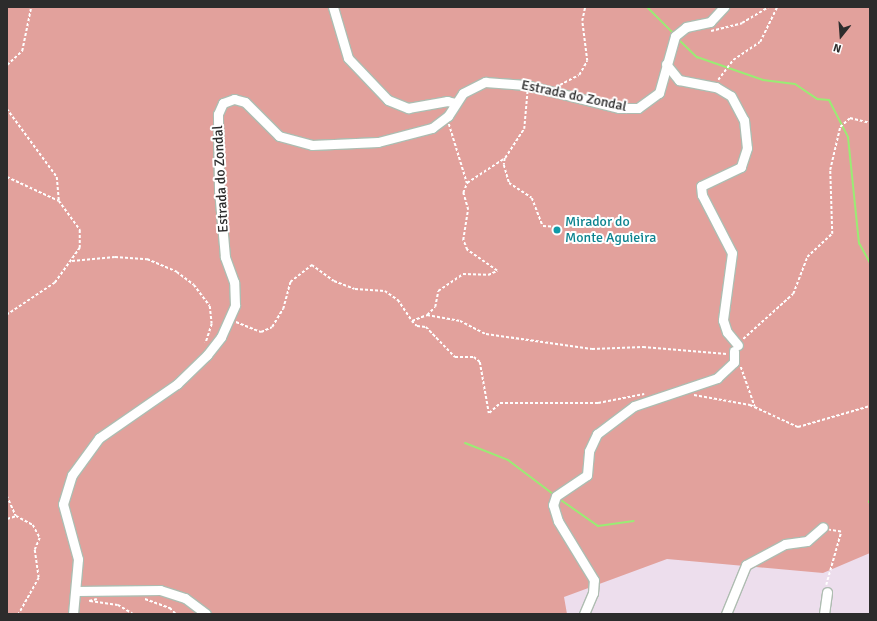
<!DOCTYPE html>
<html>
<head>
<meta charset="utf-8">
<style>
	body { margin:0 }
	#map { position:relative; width:877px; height:621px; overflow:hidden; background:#eddeed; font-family:Signika,sans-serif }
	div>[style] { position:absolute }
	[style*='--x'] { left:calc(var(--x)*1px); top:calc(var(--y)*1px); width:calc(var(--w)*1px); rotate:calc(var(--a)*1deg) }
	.green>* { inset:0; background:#e2a19c }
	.stream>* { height:2px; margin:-1px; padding:0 1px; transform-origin:1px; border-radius:1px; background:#9aec74 }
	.path>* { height:1.5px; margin-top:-0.75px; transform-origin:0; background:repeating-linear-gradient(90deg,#fff 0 3px,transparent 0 5px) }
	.roads { filter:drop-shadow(1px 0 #aebcb1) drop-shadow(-1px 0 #aebcb1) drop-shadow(0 1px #aebcb1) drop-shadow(0 -1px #aebcb1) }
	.minor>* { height:9px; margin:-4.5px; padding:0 4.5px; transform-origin:4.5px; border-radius:4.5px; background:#fff }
	.dots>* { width:11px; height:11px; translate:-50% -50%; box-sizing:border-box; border:2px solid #fff; border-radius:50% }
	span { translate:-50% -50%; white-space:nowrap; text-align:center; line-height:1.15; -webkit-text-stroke:4px #fff; paint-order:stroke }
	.street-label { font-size:14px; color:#2c2c2c }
	.culture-label { font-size:14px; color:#0d838f }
	.left { translate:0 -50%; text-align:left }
	.frame { position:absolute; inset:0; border:8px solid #2c2c2c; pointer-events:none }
	.north { position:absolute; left:821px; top:16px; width:40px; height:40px; -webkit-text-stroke:3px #fff; paint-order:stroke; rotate:197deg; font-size:11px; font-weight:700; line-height:16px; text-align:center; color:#2c2c2c }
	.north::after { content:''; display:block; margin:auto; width:14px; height:18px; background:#2c2c2c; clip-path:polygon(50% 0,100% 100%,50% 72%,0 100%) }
</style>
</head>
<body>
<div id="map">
	<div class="green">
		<div style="clip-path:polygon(7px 7px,870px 7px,870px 553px,823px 573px,667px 559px,564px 597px,567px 614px,7px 614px)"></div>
	</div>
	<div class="stream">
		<div style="--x:647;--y:7;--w:37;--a:45"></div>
		<div style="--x:677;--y:38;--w:28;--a:44"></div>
		<div style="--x:697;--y:57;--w:70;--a:19.2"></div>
		<div style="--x:763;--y:80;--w:32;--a:7"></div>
		<div style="--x:795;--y:84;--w:27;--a:34"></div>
		<div style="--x:817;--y:99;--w:12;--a:5"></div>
		<div style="--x:829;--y:100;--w:42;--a:62.8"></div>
		<div style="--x:848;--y:137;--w:107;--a:84.1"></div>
		<div style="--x:859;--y:243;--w:23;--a:61"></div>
		<div style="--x:465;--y:443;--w:46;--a:21.6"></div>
		<div style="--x:508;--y:460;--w:56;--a:37.1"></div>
		<div style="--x:558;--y:498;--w:49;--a:35"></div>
		<div style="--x:598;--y:526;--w:36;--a:-8"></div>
		<div style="--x:869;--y:502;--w:2;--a:-63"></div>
	</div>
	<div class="path">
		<div style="--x:711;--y:31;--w:32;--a:-14"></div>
		<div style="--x:742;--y:23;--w:31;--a:-31"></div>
		<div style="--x:7;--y:65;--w:21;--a:-43"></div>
		<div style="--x:22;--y:51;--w:45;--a:-78.4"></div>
		<div style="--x:718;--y:80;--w:25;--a:-53"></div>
		<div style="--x:733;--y:60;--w:32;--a:-34"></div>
		<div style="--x:760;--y:42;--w:39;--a:-64"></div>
		<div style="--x:560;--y:85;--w:21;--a:-28"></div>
		<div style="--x:579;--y:75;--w:16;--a:-60"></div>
		<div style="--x:587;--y:61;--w:40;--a:-97.1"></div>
		<div style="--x:582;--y:21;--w:14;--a:-78"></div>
		<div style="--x:7;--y:109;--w:84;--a:53.7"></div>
		<div style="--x:57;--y:177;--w:24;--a:85"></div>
		<div style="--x:59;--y:201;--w:36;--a:54"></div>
		<div style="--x:80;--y:230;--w:18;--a:90"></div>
		<div style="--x:80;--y:248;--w:43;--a:125.5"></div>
		<div style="--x:55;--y:283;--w:58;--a:146.3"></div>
		<div style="--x:449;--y:124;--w:62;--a:73"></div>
		<div style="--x:505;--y:158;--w:7;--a:98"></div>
		<div style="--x:504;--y:165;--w:19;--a:74"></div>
		<div style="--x:509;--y:183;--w:27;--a:33"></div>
		<div style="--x:532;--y:198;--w:30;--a:69"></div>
		<div style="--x:543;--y:226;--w:17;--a:3"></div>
		<div style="--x:7;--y:177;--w:57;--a:24.8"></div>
		<div style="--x:72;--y:261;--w:43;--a:-5.3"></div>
		<div style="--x:115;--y:257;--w:32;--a:4"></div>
		<div style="--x:147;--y:259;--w:33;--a:23"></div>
		<div style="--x:177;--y:272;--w:21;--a:37"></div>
		<div style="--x:194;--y:285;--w:26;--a:53"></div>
		<div style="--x:210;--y:306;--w:18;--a:84"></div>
		<div style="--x:212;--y:324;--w:20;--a:108"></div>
		<div style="--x:427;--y:315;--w:11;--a:-45"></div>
		<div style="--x:435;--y:307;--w:16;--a:-79"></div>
		<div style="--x:438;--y:291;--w:30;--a:-34"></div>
		<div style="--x:463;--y:274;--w:25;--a:2"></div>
		<div style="--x:488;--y:275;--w:10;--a:-24"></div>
		<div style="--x:497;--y:271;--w:37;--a:-145"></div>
		<div style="--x:467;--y:250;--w:11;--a:-112"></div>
		<div style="--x:463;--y:240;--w:30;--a:-81"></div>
		<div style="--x:468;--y:210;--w:18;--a:-106"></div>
		<div style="--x:463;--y:193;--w:11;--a:-68"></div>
		<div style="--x:467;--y:183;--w:45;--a:-33.3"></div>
		<div style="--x:505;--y:158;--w:35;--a:-57"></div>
		<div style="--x:524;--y:129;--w:37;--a:-85"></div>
		<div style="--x:412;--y:321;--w:7;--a:45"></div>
		<div style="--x:417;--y:326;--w:9;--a:6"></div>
		<div style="--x:426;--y:327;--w:42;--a:46"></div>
		<div style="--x:455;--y:357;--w:19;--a:0"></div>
		<div style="--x:474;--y:357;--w:8;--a:40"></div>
		<div style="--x:480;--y:362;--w:52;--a:80"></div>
		<div style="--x:489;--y:413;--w:15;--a:-42"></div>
		<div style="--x:500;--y:403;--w:98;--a:0"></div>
		<div style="--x:598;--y:403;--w:47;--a:-11.1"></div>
		<div style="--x:236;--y:322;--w:27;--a:22"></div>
		<div style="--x:261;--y:332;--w:12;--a:-24"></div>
		<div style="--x:272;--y:327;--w:21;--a:-59"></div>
		<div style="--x:283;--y:309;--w:28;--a:-75"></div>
		<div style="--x:290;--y:282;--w:28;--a:-38"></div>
		<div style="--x:312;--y:265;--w:27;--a:36"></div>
		<div style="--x:334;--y:281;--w:22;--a:21"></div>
		<div style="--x:355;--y:289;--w:30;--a:4"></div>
		<div style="--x:385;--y:291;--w:16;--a:35"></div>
		<div style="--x:398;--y:300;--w:25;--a:56"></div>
		<div style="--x:412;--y:321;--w:16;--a:-22"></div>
		<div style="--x:427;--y:315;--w:34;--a:10"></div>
		<div style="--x:460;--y:321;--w:29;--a:27"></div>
		<div style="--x:486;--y:334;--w:107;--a:8.1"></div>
		<div style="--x:592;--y:349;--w:51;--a:-2.2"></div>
		<div style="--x:643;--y:347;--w:84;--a:4.8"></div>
		<div style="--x:743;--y:339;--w:67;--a:-42"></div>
		<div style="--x:793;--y:294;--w:40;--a:-69"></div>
		<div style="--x:807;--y:257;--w:34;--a:-43"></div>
		<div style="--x:832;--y:234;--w:64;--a:-91.8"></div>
		<div style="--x:830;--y:170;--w:44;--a:-76.9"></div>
		<div style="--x:840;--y:127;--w:13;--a:-42"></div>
		<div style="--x:850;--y:118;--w:21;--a:14"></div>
		<div style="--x:741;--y:367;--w:42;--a:70.7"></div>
		<div style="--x:694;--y:395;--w:57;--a:10.1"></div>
		<div style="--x:750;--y:405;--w:53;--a:24.6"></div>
		<div style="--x:798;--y:427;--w:75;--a:-16.3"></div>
		<div style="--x:7;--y:496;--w:22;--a:66"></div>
		<div style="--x:16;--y:516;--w:19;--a:28"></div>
		<div style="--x:33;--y:525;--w:15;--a:62"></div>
		<div style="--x:40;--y:538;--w:13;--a:113"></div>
		<div style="--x:35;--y:550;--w:28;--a:82"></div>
		<div style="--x:39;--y:578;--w:41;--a:119.1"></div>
		<div style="--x:7;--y:519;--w:9;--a:-18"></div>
		<div style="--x:826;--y:585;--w:55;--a:-74.2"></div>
		<div style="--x:841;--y:532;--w:12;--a:-171"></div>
		<div style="--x:145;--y:599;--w:27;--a:20"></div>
		<div style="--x:170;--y:608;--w:8;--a:45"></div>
		<div style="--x:89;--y:601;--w:8;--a:-14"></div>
		<div style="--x:90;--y:601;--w:28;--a:8"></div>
		<div style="--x:118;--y:605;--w:17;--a:31"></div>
	</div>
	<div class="roads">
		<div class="minor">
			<div style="--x:333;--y:7;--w:53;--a:73.6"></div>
			<div style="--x:348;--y:58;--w:58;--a:46.4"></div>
			<div style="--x:388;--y:100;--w:22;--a:22"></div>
			<div style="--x:408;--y:108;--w:40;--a:-10"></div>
			<div style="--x:447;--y:101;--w:8;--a:14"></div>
			<div style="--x:666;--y:64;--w:21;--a:51"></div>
			<div style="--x:679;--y:80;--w:38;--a:11"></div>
			<div style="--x:716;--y:87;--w:17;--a:31"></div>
			<div style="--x:731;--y:96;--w:27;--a:62"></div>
			<div style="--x:744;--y:120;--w:28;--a:84"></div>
			<div style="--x:747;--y:148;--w:20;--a:108"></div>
			<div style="--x:741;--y:167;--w:44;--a:154.6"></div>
			<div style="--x:701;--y:186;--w:9;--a:84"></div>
			<div style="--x:702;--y:195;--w:65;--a:62.7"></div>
			<div style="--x:732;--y:253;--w:68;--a:97.7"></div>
			<div style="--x:723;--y:320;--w:13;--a:72"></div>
			<div style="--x:727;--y:332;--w:17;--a:50"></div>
			<div style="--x:77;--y:591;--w:83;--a:-0.7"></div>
			<div style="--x:160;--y:590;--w:26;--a:18"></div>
			<div style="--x:185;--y:598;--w:26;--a:37"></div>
			<div style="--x:73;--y:614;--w:55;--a:-84.8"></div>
			<div style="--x:78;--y:559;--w:57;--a:-105.3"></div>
			<div style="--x:63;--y:504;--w:30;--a:-73"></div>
			<div style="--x:72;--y:475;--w:46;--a:-53.9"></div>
			<div style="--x:99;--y:438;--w:95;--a:-34.7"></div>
			<div style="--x:177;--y:384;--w:42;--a:-44"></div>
			<div style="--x:207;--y:355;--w:23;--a:-52"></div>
			<div style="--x:221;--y:337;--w:35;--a:-66"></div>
			<div style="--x:235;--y:305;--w:23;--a:-92"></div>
			<div style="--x:234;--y:282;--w:27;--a:-110"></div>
			<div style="--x:225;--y:257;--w:67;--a:-95.1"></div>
			<div style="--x:219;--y:190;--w:76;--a:-90.8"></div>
			<div style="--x:218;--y:114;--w:12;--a:-66"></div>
			<div style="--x:223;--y:103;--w:12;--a:-20"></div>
			<div style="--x:234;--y:99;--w:11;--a:15"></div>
			<div style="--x:245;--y:102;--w:48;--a:45"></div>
			<div style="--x:279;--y:136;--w:34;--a:15"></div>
			<div style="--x:312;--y:145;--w:66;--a:-2.6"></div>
			<div style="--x:378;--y:142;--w:56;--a:-14.5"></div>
			<div style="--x:432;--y:128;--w:20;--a:-37"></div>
			<div style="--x:448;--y:116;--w:27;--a:-57"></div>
			<div style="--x:463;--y:93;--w:25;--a:-27"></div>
			<div style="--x:485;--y:82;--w:41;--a:4.2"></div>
			<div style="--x:526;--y:85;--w:96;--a:13.9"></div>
			<div style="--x:619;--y:108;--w:19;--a:0"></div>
			<div style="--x:638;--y:108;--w:26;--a:-36"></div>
			<div style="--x:659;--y:93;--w:59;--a:-74.3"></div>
			<div style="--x:675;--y:36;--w:14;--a:-39"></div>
			<div style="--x:686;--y:27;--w:25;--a:-12"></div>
			<div style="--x:710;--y:22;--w:21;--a:-47"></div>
			<div style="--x:584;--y:614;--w:23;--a:-67"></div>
			<div style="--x:593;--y:593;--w:13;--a:-86"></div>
			<div style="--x:594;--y:580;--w:69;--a:-121.4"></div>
			<div style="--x:558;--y:521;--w:17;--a:-107"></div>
			<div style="--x:553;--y:505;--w:9;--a:-72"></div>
			<div style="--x:556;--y:496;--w:37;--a:-34"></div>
			<div style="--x:587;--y:475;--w:24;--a:-85"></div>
			<div style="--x:589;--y:451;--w:19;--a:-65"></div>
			<div style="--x:597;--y:434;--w:46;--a:-37.1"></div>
			<div style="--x:634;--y:406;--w:88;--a:-18.6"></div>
			<div style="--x:717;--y:378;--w:23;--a:-43"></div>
			<div style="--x:734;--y:362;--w:11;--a:-90"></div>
			<div style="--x:726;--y:614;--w:53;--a:-67.8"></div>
			<div style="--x:746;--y:565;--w:44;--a:-28.3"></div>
			<div style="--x:785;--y:544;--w:22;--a:-8"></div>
			<div style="--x:807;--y:541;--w:21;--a:-41"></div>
			<div style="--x:824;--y:614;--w:22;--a:-82"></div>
		</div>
	</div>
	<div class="dots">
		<div style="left:557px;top:230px;background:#0f9aa8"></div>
	</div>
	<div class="street-label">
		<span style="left:574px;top:96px;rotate:12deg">Estrada do Zondal</span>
		<span style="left:221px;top:179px;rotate:-93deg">Estrada do Zondal</span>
	</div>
	<div class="culture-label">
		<span class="left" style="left:565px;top:230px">Mirador do<br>Monte Aguieira</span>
	</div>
	<div class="frame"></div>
	<div class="north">N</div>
</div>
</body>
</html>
